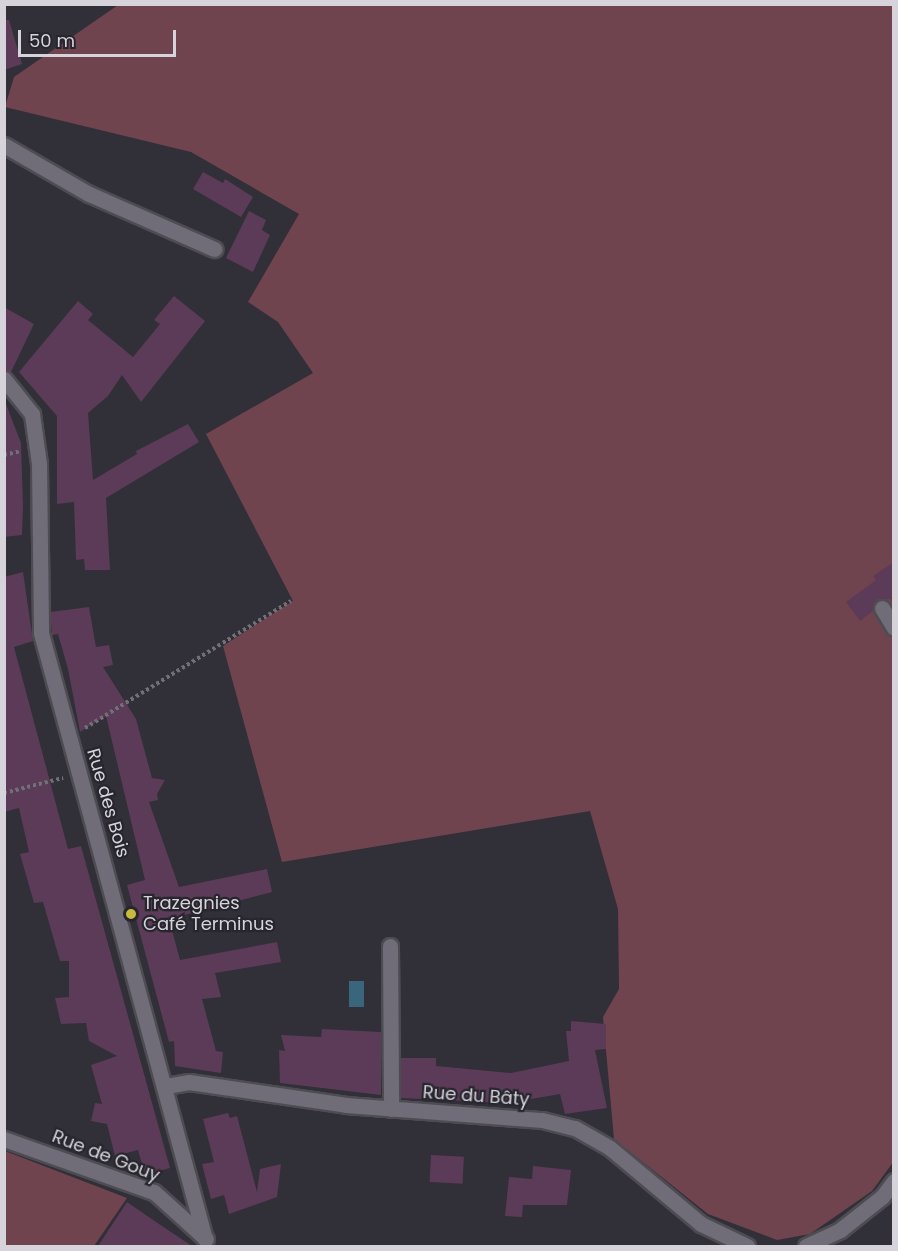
<!DOCTYPE html>
<html>
<head>
<meta charset="utf-8">
<style>
	body { margin:0 }
	#map { position:relative; width:898px; height:1251px; overflow:hidden; background:#312f38; font-family:Poppins,sans-serif }
	div>[style] { position:absolute }
	[style*='--x'] { left:calc(var(--x)*1px); top:calc(var(--y)*1px); width:calc(var(--w)*1px); rotate:calc(var(--a)*1deg) }
	.green>* { inset:0; background:#70444e }
	.water>* { inset:0; background:#39667d; transform-origin:0 0 }
	.building>* { inset:0; background:#5b3b57; transform-origin:0 0 }
	.path>* { height:4px; margin-top:-2px; transform-origin:0; background:repeating-linear-gradient(90deg,#727077 0 3px,transparent 0 6px) }
	.roads { filter:drop-shadow(2px 0 #4e4c53) drop-shadow(-2px 0 #4e4c53) drop-shadow(0 2px #4e4c53) drop-shadow(0 -2px #4e4c53) }
	.minor>* { height:15px; margin:-7.5px; padding:0 7.5px; transform-origin:7.5px; border-radius:7.5px; background:#706d78 }
	.dots>* { width:16px; height:16px; translate:-50% -50%; box-sizing:border-box; border:3px solid #27252e; border-radius:50% }
	span { translate:-50% -50%; white-space:nowrap; text-align:center; line-height:1.15; -webkit-text-stroke:4.5px #27252e; paint-order:stroke }
	.street-label { font-size:18px; color:#d6d4da }
	.poi-label { font-size:18px; color:#d6d4da }
	.left { translate:0 -50%; text-align:left }
	.frame { position:absolute; inset:0; border:6px solid #d6d4da; pointer-events:none }
	.scale { position:absolute; left:18px; top:30px; width:158px; height:27px; box-sizing:border-box; border:3px solid #d6d4da; border-top:0; padding-left:8px; font-size:18px; line-height:21px; white-space:nowrap; color:#d6d4da; -webkit-text-stroke:4px #27252e; paint-order:stroke }
</style>
</head>
<body>
<div id="map">
	<div class="green">
		<div style="clip-path:polygon(118px 5px,893px 5px,894px 1161px,872px 1191px,810px 1234px,777px 1240px,708px 1214px,614px 1139px,603px 1017px,619px 989px,618px 909px,590px 811px,282px 862px,223px 646px,293px 601px,206px 434px,313px 373px,278px 322px,248px 302px,299px 214px,191px 152px,5px 107px,14px 77px)"></div>
		<div style="clip-path:polygon(4px 1151px,5px 1151px,127px 1198px,94px 1246px,5px 1246px)"></div>
	</div>
	<div class="water">
		<div style="left:364px;top:981px;width:26px;height:15px;rotate:90deg"></div>
	</div>
	<div class="building">
		<div style="clip-path:polygon(4px 20px,9px 20px,22px 64px,4px 70px)"></div>
		<div style="clip-path:polygon(203px 172px,223px 183px,225px 179px,253px 197px,241px 217px,193px 189px)"></div>
		<div style="clip-path:polygon(249px 211px,266px 220px,262px 230px,270px 235px,253px 272px,226px 258px)"></div>
		<div style="clip-path:polygon(174px 296px,205px 321px,141px 402px,122px 375px,108px 396px,88px 413px,93px 480px,137px 454px,136px 451px,188px 424px,199px 442px,106px 498px,110px 570px,85px 570px,84px 559px,76px 560px,74px 502px,57px 504px,57px 416px,19px 372px,78px 301px,93px 314px,88px 320px,133px 357px,160px 324px,154px 320px)"></div>
		<div style="clip-path:polygon(4px 307px,34px 324px,11px 372px,4px 370px)"></div>
		<div style="clip-path:polygon(6px 404px,21px 443px,23px 507px,22px 535px,4px 537px)"></div>
		<div style="clip-path:polygon(894px 562px,894px 604px,890px 599px,878px 599px,873px 611px,860px 621px,846px 602px,876px 580px,873px 576px)"></div>
		<div style="clip-path:polygon(23px 572px,33px 641px,14px 647px,68px 849px,81px 846px,170px 1168px,145px 1175px,138px 1150px,115px 1156px,107px 1124px,91px 1121px,95px 1103px,102px 1104px,91px 1065px,117px 1056px,89px 1041px,86px 1023px,61px 1024px,55px 998px,69px 997px,69px 961px,60px 961px,43px 902px,34px 903px,20px 854px,29px 852px,19px 808px,4px 812px,4px 577px)"></div>
		<div style="clip-path:polygon(89px 607px,96px 647px,109px 645px,113px 665px,103px 667px,136px 719px,152px 778px,165px 780px,157px 794px,158px 800px,149px 802px,179px 887px,267px 869px,272px 892px,169px 919px,180px 960px,277px 942px,281px 962px,215px 973px,221px 997px,202px 999px,216px 1051px,223px 1052px,221px 1073px,175px 1066px,174px 1041px,169px 1042px,127px 885px,145px 880px,106px 716px,80px 732px,68px 669px,58px 634px,52px 635px,50px 612px)"></div>
		<div style="clip-path:polygon(571px 1021px,606px 1024px,606px 1049px,595px 1050px,607px 1108px,565px 1114px,560px 1094px,508px 1103px,401px 1098px,400px 1058px,436px 1058px,436px 1066px,511px 1073px,569px 1061px,566px 1031px,571px 1031px)"></div>
		<div style="clip-path:polygon(322px 1029px,381px 1032px,381px 1095px,280px 1083px,279px 1050px,285px 1051px,281px 1035px,321px 1037px)"></div>
		<div style="clip-path:polygon(228px 1113px,230px 1118px,237px 1116px,257px 1192px,260px 1169px,281px 1164px,277px 1197px,229px 1214px,224px 1195px,211px 1199px,202px 1164px,214px 1162px,203px 1119px)"></div>
		<div style="left:431px;top:1155px;width:33px;height:27px;rotate:3deg"></div>
		<div style="clip-path:polygon(533px 1166px,571px 1170px,567px 1205px,523px 1205px,522px 1217px,505px 1216px,509px 1177px,532px 1179px)"></div>
		<div style="clip-path:polygon(127px 1202px,159px 1224px,192px 1246px,98px 1246px)"></div>
	</div>
	<div class="path">
		<div style="--x:4;--y:5;--w:1;--a:-45"></div>
		<div style="--x:4;--y:455;--w:17;--a:-13"></div>
		<div style="--x:85;--y:728;--w:242;--a:-31.7"></div>
		<div style="--x:4;--y:793;--w:61;--a:-14.3"></div>
	</div>
	<div class="roads">
		<div class="minor">
			<div style="--x:4;--y:145;--w:98;--a:30"></div>
			<div style="--x:89;--y:194;--w:137;--a:23.7"></div>
			<div style="--x:4;--y:379;--w:45;--a:51.3"></div>
			<div style="--x:32;--y:414;--w:50;--a:82"></div>
			<div style="--x:39;--y:464;--w:169;--a:89.3"></div>
			<div style="--x:41;--y:633;--w:628;--a:74.86"></div>
			<div style="--x:882;--y:608;--w:23;--a:59"></div>
			<div style="--x:390;--y:946;--w:163;--a:89.6"></div>
			<div style="--x:166;--y:1086;--w:23;--a:-10"></div>
			<div style="--x:189;--y:1082;--w:159;--a:8.3"></div>
			<div style="--x:346;--y:1105;--w:197;--a:4.4"></div>
			<div style="--x:542;--y:1120;--w:34;--a:14"></div>
			<div style="--x:575;--y:1128;--w:40;--a:29.7"></div>
			<div style="--x:610;--y:1148;--w:119;--a:39.9"></div>
			<div style="--x:701;--y:1224;--w:51;--a:25.6"></div>
			<div style="--x:4;--y:1139;--w:159;--a:19.5"></div>
			<div style="--x:154;--y:1192;--w:70;--a:42.1"></div>
			<div style="--x:806;--y:1246;--w:38;--a:-25"></div>
			<div style="--x:840;--y:1230;--w:53;--a:-38.2"></div>
			<div style="--x:882;--y:1197;--w:20;--a:-53"></div>
		</div>
	</div>
	<div class="dots">
		<div style="left:131px;top:914px;background:#c6bb3c"></div>
	</div>
	<div class="street-label">
		<span style="left:108px;top:803px;rotate:74deg">Rue des Bois</span>
		<span style="left:476px;top:1096px;rotate:4deg">Rue du Bâty</span>
		<span style="left:106px;top:1156px;rotate:21deg">Rue de Gouy</span>
	</div>
	<div class="poi-label">
		<span class="left" style="left:143px;top:914px">Trazegnies<br>Café Terminus</span>
	</div>
	<div class="frame"></div>
	<div class="scale">50 m</div>
</div>
</body>
</html>
